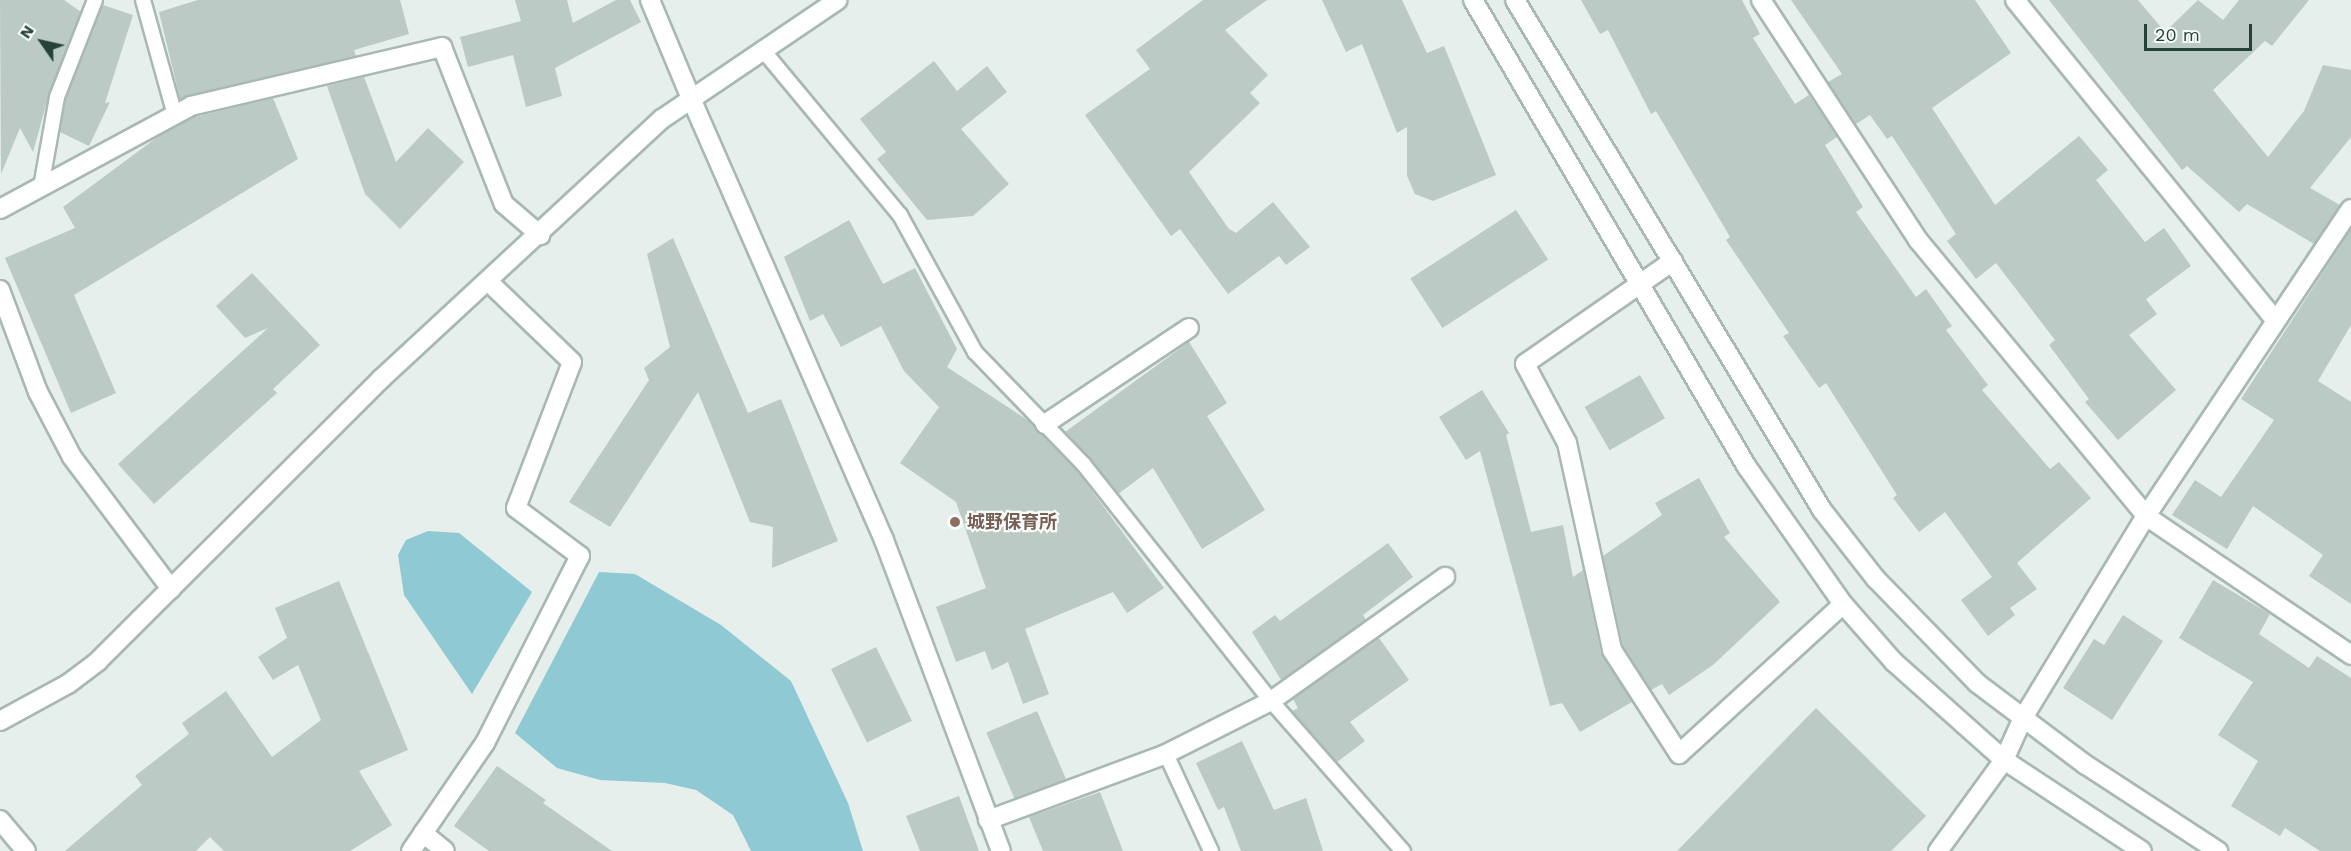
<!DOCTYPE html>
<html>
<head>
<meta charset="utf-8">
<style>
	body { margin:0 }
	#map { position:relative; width:2351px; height:851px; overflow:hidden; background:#e6efeb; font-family:"Work Sans","Noto Sans JP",sans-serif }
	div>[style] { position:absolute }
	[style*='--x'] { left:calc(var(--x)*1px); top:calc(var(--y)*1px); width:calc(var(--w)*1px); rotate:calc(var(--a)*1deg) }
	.water>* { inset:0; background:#8ec9d4 }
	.building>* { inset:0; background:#bbcac4; transform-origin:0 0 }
	.roads { filter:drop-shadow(2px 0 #a8b8b2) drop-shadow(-2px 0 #a8b8b2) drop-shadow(0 2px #a8b8b2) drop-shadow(0 -2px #a8b8b2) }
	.service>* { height:14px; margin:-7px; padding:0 7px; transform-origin:7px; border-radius:7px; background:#fff }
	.minor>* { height:18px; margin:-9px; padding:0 9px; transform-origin:9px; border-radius:9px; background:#fff }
	.tertiary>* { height:18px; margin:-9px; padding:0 9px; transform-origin:9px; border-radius:9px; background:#fff }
	.dots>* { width:16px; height:16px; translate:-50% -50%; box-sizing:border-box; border:3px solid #f7fbf9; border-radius:50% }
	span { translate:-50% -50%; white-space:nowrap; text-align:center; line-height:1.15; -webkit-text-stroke:4.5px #f7fbf9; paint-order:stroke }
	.education-label { font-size:18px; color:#785e54; font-weight:700 }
	.left { translate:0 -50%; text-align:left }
	.north { position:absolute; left:12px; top:12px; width:60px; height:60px; -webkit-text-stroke:4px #f7fbf9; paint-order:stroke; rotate:304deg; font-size:16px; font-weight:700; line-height:24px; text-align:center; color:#24423a }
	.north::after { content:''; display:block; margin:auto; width:21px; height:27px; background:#24423a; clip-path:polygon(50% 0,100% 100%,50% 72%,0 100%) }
	.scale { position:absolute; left:2144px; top:24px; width:108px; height:27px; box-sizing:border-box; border:3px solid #24423a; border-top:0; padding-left:8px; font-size:18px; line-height:21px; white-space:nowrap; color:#24423a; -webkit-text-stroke:4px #f7fbf9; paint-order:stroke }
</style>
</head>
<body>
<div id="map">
	<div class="water">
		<div style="clip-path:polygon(428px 531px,459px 533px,532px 592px,472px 694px,404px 595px,398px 555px,406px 540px)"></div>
		<div style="clip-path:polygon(599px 572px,635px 574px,721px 625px,791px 681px,848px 803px,863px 851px,751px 851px,733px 815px,696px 790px,665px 783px,600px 780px,557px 768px,515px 733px)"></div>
	</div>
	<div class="building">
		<div style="clip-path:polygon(0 0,64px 0,81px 12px,49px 94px,33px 152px,20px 128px,1px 174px)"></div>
		<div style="clip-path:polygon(198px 0,400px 0,409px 34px,354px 50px,356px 56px,180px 99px,159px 12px)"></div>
		<div style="clip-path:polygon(515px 0,567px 0,573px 23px,616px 0,630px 0,641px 22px,555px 68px,562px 96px,526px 107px,513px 55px,468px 67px,460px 37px,521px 21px)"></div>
		<div style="clip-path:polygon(1203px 0,1267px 0,1225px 30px,1268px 75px,1250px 93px,1260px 103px,1189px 172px,1229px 229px,1236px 233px,1273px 202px,1310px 247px,1286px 265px,1279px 256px,1228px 294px,1180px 229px,1171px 236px,1085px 115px,1150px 69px,1136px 50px)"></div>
		<div style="clip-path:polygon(1322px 0,1402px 0,1427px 53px,1444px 46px,1496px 175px,1433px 201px,1415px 194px,1407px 176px,1407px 127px,1397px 133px,1362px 44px,1346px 52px)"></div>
		<div style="clip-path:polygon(1581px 0,1742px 0,1760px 34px,1753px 38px,1795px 104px,1809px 95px,1837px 137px,1825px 145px,1863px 207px,1856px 212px,1916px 297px,1926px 289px,1952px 326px,1946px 330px,1988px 385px,1982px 390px,2050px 469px,2059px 462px,2091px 498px,2017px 563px,2037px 589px,2010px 608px,2015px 615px,1988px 636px,1961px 600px,1992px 577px,1945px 512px,1919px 532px,1893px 498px,1897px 495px,1826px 383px,1819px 388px,1783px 336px,1789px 333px,1726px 240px,1730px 237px,1656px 111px,1651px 114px,1608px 30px,1600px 34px)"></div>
		<div style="clip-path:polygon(1791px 0,1975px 0,2011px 53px,1932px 108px,1995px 205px,2079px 136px,2108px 170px,2096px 180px,2145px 242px,2164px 228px,2191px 266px,2146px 299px,2157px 314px,2129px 335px,2176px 390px,2118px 440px,2085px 402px,2089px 399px,2049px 345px,2055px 340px,1996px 263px,1976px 279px,1947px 241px,1956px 234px,1892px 136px,1887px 139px,1870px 115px,1856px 124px,1828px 82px,1842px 74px)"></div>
		<div style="clip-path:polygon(2049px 0,2138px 0,2165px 32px,2198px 0,2223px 20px,2239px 0,2309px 0,2272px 46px,2265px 41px,2213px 90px,2268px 157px,2304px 111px,2323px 65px,2351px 70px,2351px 137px,2310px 188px,2340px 205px,2314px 244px,2247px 204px,2239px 212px,2187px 166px,2182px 170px)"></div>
		<div style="clip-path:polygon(103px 5px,133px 15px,105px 103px,110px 102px,89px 146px,60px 132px,66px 99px)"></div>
		<div style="clip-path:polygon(934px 61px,957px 91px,987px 66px,1007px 92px,961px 129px,1009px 184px,973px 216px,927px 220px,877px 159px,886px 152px,860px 119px)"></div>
		<div style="clip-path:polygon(364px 77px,396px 162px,428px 128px,464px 162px,400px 229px,365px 194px,327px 86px)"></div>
		<div style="clip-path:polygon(273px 98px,298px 159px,74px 295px,116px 393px,71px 413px,5px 258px,75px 228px,63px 207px,159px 136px,195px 117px)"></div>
		<div style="left:1516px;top:210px;width:59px;height:126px;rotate:57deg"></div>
		<div style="clip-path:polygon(849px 220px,883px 284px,915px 268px,957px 349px,947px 367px,1029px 421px,1077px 471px,1164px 588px,1127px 613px,1113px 592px,1025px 629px,1049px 694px,1023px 704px,1008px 662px,992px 670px,985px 651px,956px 662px,936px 607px,986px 588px,956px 502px,900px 463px,939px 407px,904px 371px,881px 326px,841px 347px,823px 314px,810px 321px,784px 257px)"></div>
		<div style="clip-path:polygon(2351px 229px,2351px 325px,2318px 381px,2351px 402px,2351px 604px,2309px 576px,2323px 555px,2253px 506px,2227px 549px,2172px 515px,2195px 480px,2221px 497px,2274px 420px,2241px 399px)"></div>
		<div style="clip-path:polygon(673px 238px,748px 413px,781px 399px,838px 541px,772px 568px,773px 527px,750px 522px,698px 392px,610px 527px,569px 502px,649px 380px,644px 368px,670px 347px,647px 254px)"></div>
		<div style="clip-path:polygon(252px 273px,320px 345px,273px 389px,277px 393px,154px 504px,118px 464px,268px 328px,245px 338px,216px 306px)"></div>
		<div style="clip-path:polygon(1189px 342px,1227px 403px,1207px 416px,1265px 510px,1202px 549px,1153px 468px,1118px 494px,1065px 432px)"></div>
		<div style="left:1640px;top:375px;width:50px;height:64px;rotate:60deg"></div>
		<div style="clip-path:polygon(1482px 390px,1509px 433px,1506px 435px,1531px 532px,1563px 525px,1573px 577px,1583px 570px,1601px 653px,1632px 702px,1580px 732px,1562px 703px,1550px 706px,1480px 451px,1466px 460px,1439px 417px)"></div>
		<div style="clip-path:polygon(1699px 478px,1730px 533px,1724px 537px,1780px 602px,1713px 665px,1669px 695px,1662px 684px,1651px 690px,1623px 646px,1603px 556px,1662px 515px,1655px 503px)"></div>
		<div style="clip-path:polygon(1388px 543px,1413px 577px,1363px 615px,1366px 620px,1281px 680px,1252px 632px,1275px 615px,1280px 621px)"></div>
		<div style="clip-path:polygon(2213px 580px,2270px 614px,2259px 634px,2309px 668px,2317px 656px,2351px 678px,2351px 851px,2320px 851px,2285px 828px,2280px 836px,2231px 806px,2258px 761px,2218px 735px,2253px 682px,2179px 638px)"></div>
		<div style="clip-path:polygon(339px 581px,408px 750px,359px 771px,392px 825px,350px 851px,224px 851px,210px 837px,196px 851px,65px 851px,142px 785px,135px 776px,189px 734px,182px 723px,226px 691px,272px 757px,321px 720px,298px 665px,273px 680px,258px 657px,287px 638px,275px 608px)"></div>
		<div style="clip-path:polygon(2123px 615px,2163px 641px,2112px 720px,2063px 688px,2094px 639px,2104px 645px)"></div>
		<div style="clip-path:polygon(1379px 638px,1409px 680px,1350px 722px,1365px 741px,1337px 762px,1292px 711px,1298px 708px,1293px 699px)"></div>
		<div style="left:876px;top:647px;width:82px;height:50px;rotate:64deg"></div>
		<div style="clip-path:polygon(1816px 708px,1926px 816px,1891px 851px,1677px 851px)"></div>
		<div style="left:1037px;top:711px;width:74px;height:55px;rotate:67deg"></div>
		<div style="clip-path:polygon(1242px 741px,1274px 810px,1306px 798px,1323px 851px,1241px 851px,1224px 807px,1218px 810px,1196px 763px)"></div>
		<div style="clip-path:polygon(497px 766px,546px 800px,543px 803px,612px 851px,489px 851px,454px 826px)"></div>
		<div style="clip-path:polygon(1100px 792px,1123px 851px,1043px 851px,1029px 817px)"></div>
		<div style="clip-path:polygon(959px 796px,979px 851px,920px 851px,906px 816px)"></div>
	</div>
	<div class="roads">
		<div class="service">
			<div style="--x:143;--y:0;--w:119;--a:74.5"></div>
			<div style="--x:762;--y:49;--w:216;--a:50.3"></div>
			<div style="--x:900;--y:215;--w:156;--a:61.3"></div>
			<div style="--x:975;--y:352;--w:157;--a:46"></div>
			<div style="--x:1084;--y:465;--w:301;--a:51.6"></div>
			<div style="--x:1271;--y:701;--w:200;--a:48.7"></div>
			<div style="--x:41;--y:187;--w:91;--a:-79.9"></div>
			<div style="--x:57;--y:97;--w:104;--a:-68.6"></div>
			<div style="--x:1166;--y:754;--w:107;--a:65.1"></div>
		</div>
		<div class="minor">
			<div style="--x:1761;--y:0;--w:287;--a:56.8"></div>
			<div style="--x:1918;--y:240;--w:358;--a:50.4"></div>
			<div style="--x:2146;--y:516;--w:248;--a:34.1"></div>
			<div style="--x:2015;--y:0;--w:411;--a:50.9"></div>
			<div style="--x:690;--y:96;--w:485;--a:66.4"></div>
			<div style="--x:884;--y:540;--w:332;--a:69.4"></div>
			<div style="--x:0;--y:209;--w:217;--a:-28.3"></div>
			<div style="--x:191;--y:106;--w:258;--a:-13.2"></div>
			<div style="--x:442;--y:47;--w:169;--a:68.5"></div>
			<div style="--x:504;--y:204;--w:48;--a:40.7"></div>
			<div style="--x:1673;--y:261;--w:180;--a:145.2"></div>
			<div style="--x:1525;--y:364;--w:89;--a:62"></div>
			<div style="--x:1567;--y:443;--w:212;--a:77.7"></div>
			<div style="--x:1612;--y:650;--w:124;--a:57.2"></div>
			<div style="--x:1679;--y:754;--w:222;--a:-42.4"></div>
			<div style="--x:0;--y:290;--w:109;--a:69.6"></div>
			<div style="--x:38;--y:392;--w:73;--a:62.4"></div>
			<div style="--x:72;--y:457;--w:165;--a:53.1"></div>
			<div style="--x:1045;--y:424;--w:173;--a:-33.7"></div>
			<div style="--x:0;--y:820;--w:40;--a:50"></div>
			<div style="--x:988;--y:820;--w:190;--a:-20.3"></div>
			<div style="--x:1166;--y:754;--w:118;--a:-26.8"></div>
			<div style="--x:1271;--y:701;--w:214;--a:-35.5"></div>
			<div style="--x:423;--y:833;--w:28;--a:39"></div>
			<div style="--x:411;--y:851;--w:131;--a:-55.6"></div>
			<div style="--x:485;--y:743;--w:210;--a:-63.1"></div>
			<div style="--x:580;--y:556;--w:80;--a:-143.1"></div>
			<div style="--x:516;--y:508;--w:156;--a:-69"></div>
			<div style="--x:572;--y:362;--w:114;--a:-136.1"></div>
			<div style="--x:1938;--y:851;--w:112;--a:-54"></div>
			<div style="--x:2004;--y:760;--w:46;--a:-65.7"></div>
			<div style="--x:2023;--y:718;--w:237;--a:-58.7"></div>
			<div style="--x:2146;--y:516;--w:369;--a:-56.3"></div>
		</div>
		<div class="tertiary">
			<div style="--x:650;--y:0;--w:104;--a:67.4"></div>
			<div style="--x:1473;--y:0;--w:541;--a:59.6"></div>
			<div style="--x:1747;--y:467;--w:167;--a:55"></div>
			<div style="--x:1843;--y:604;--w:77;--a:48.7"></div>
			<div style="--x:1894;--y:662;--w:147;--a:41.7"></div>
			<div style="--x:2004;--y:760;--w:165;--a:33.4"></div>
			<div style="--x:1515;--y:0;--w:595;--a:58.95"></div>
			<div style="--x:1822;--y:510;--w:88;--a:52"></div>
			<div style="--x:1876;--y:579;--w:145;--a:45.8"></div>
			<div style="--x:1977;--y:683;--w:136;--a:37"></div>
			<div style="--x:2086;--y:765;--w:158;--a:33.1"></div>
			<div style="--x:0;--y:721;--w:77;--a:-28.6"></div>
			<div style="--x:68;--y:684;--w:38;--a:-37"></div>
			<div style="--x:98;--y:661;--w:400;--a:-44.9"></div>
			<div style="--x:381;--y:379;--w:383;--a:-42.8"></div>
			<div style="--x:662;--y:119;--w:212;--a:-34.1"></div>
		</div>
	</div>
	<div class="dots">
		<div style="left:955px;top:522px;background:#8d6e63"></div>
	</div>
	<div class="education-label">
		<span class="left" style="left:967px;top:522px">城野保育所</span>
	</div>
	<div class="north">N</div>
	<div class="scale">20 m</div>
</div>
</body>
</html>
